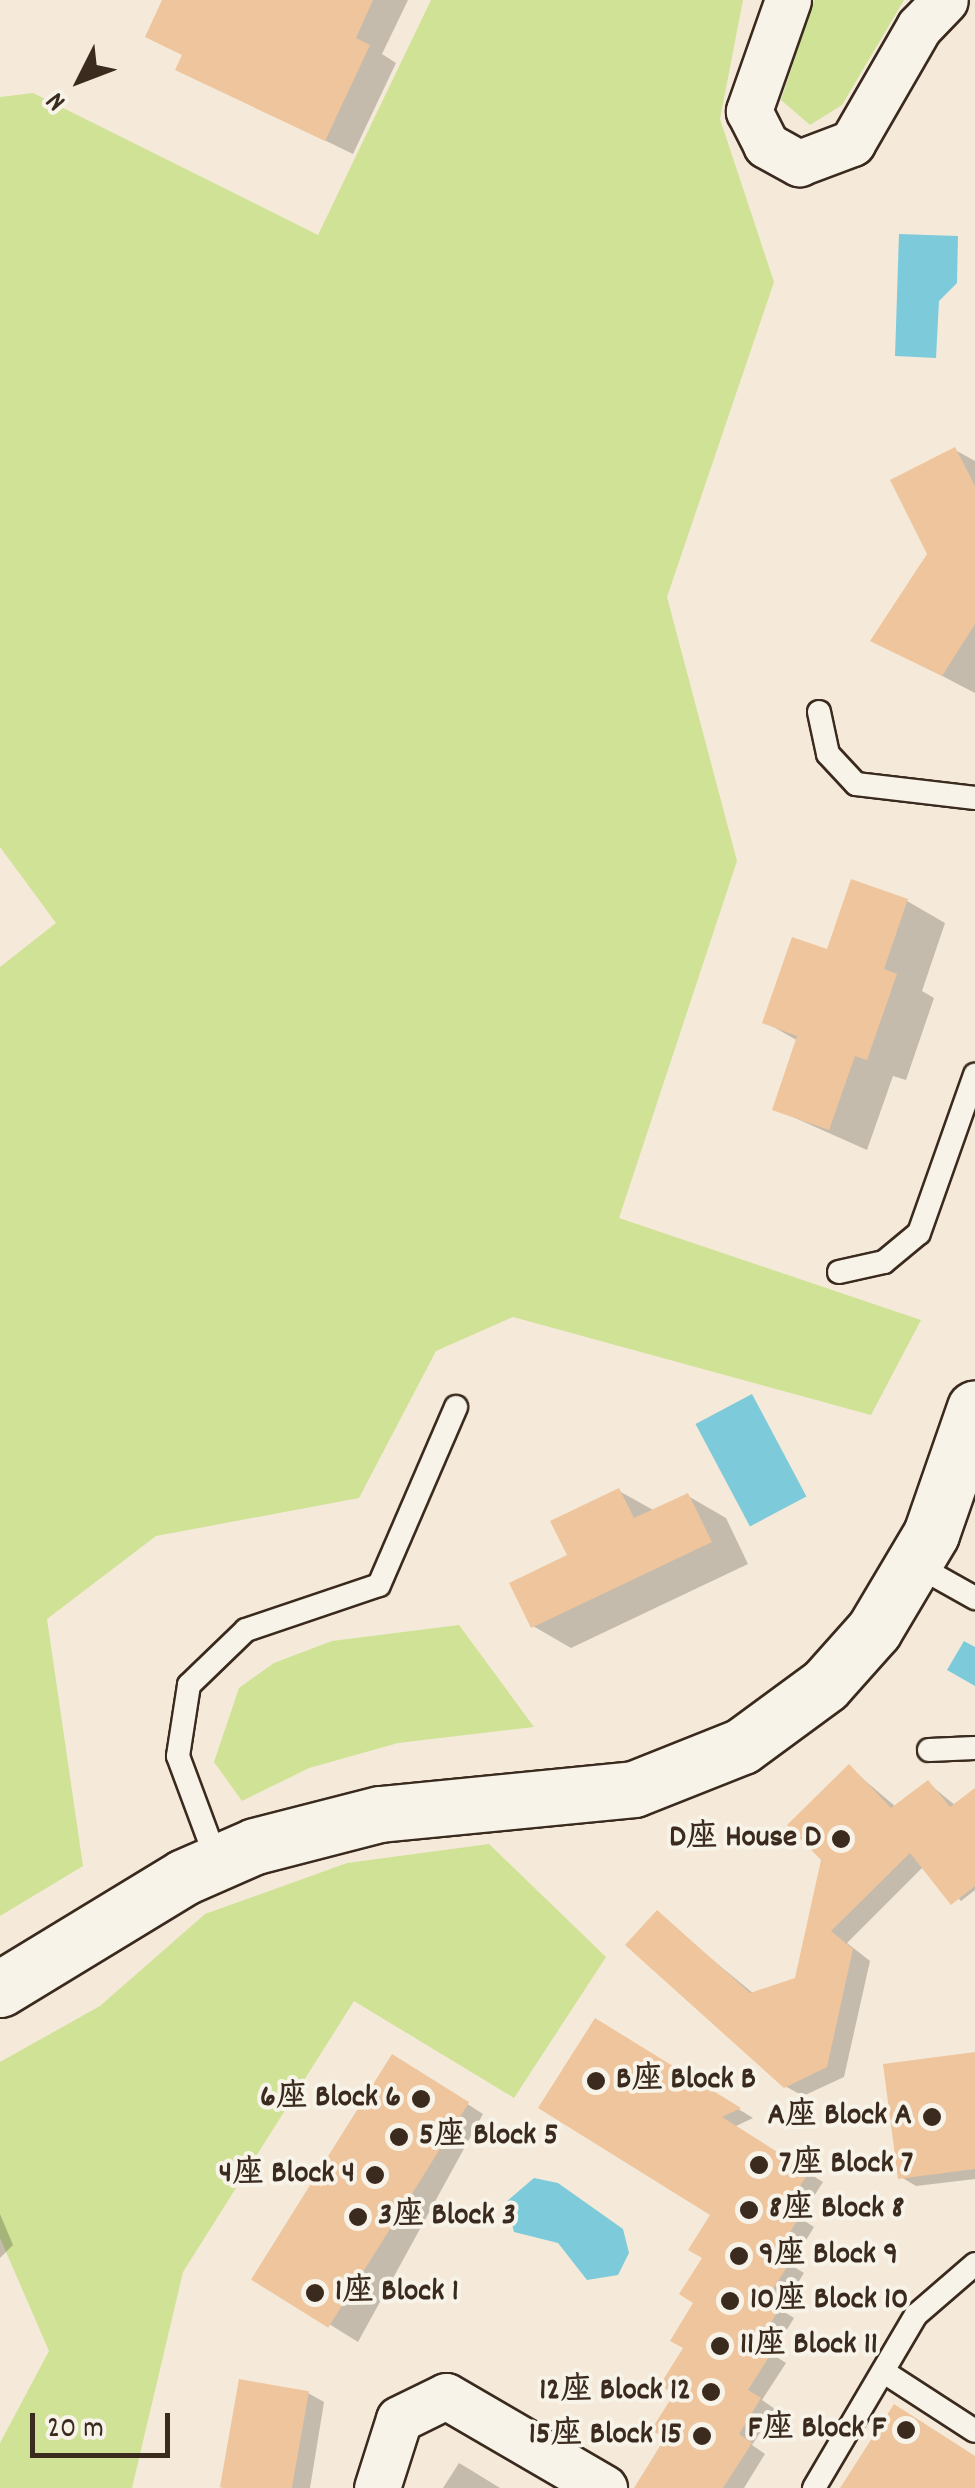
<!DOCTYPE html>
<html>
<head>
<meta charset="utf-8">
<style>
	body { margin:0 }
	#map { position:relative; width:975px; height:2488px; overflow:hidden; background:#f5ead9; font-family:Dekko,"LXGW WenKai TC",sans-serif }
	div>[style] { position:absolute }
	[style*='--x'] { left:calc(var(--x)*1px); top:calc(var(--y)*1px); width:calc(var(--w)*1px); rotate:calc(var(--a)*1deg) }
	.green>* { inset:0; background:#cfe296 }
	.water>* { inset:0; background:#7dcbda; transform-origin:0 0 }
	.shadow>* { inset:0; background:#0003 }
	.building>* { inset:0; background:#eec59d; transform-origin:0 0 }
	.roads { filter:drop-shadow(2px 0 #3b2a1e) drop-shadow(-2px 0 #3b2a1e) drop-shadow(0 2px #3b2a1e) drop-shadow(0 -2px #3b2a1e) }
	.lane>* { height:22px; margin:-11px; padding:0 11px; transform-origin:11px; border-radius:11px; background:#f7f3e8 }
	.street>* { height:45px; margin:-22.5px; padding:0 22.5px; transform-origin:22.5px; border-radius:22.5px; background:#f7f3e8 }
	.secondary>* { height:55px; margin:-27.5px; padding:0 27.5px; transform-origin:27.5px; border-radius:27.5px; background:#f7f3e8 }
	.dots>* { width:28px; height:28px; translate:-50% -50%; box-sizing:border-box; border:5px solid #f7f3e8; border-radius:50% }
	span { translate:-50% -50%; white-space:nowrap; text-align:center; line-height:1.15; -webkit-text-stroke:8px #f7f3e8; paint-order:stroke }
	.poi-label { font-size:32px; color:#3b2a1e; font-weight:700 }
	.right { translate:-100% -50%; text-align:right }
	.left { translate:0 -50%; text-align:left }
	.north { position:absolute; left:30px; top:30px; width:100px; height:100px; -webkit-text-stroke:8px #f7f3e8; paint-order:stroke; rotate:228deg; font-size:28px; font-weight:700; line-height:40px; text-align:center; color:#3b2a1e }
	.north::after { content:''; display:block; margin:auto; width:35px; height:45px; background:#3b2a1e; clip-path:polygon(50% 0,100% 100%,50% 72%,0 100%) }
	.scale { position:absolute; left:30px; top:2413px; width:140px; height:45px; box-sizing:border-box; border:5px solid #3b2a1e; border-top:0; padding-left:12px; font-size:30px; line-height:35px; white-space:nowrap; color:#3b2a1e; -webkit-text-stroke:8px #f7f3e8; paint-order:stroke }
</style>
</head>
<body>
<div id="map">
	<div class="green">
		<div style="clip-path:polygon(431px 0,743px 0,720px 119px,774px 282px,667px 597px,737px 861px,619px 1218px,921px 1320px,871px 1415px,513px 1317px,436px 1351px,359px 1498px,156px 1536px,47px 1619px,83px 1866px,0 1916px,0 967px,56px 923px,0 847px,0 97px,33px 93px,318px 235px)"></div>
		<div style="clip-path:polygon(814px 0,904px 0,842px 105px,810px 125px,781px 100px)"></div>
		<div style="clip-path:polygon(459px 1625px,534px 1727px,398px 1743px,309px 1768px,242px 1801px,214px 1762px,239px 1688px,274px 1663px,332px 1641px)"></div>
		<div style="clip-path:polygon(489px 1844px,606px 1957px,514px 2098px,354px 2001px,183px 2272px,132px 2488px,0 2488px,0 2443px,49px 2351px,0 2238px,0 2062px,100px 2006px,205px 1914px,347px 1863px)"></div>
	</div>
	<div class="water">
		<div style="clip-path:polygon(899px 234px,958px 236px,957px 283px,939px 301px,936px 358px,895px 356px)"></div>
		<div style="left:752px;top:1394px;width:116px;height:64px;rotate:62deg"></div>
		<div style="clip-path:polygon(964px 1641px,975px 1647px,975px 1686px,947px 1670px)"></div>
		<div style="clip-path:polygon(534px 2178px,558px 2183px,623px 2229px,629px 2253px,618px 2275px,587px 2280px,558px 2243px,514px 2232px,506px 2202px)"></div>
	</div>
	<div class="shadow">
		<div style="clip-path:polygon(165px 0,408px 0,382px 54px,396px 63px,353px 154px,178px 69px,184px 56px)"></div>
		<div style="clip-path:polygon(955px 450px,975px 461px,975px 693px,873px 640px,930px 554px)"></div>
		<div style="clip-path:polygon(907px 901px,945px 923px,922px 991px,934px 998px,906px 1080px,893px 1076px,867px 1150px,775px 1109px,798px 1041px,765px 1022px,829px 952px)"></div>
		<div style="clip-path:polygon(619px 1491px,655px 1511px,688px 1496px,726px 1518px,748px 1564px,571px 1648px,533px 1626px)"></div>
		<div style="clip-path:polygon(849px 1767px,896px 1807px,928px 1783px,956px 1806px,975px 1791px,975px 1890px,961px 1901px,924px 1866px,847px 1943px,870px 1961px,844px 2077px,803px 2096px,785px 2086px,657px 1914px,754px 1994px,797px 1980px)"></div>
		<div style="clip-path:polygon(595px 2021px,753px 2118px,734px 2127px,823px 2182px,800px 2218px,814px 2227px,791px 2265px,804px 2273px,781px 2310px,794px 2318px,772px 2354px,786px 2363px,762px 2400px,775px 2409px,752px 2445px,765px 2454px,744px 2488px,665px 2488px,713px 2214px)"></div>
		<div style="clip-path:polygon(975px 2055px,975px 2179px,916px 2186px,901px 2177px)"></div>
		<div style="clip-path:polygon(408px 2066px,483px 2114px,358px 2342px,268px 2286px)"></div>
		<div style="clip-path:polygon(0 2214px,13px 2245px,0 2258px)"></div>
		<div style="clip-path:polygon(308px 2393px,324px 2402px,310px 2488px,225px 2488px)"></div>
		<div style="clip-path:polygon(459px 2463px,474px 2472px,500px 2488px,443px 2488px)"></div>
	</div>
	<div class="building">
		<div style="clip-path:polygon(162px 0,373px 0,356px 38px,370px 45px,325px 141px,175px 70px,182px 55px,145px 37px)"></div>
		<div style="clip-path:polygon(955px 447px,975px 486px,975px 624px,942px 676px,870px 641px,927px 554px,890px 480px)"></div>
		<div style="clip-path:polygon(851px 879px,908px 899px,884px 969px,897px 974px,867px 1060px,855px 1056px,829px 1130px,772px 1110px,797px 1036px,762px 1023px,792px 937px,827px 949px)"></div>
		<div style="clip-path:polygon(619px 1488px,634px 1518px,688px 1493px,712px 1542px,531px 1628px,509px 1583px,567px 1555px,550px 1521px)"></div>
		<div style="clip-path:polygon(849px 1764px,891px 1808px,928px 1780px,950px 1807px,975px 1788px,975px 1886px,951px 1905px,910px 1853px,831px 1931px,853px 1949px,827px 2067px,784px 2088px,625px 1945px,657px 1910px,750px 1993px,795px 1978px,821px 1860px,787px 1825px)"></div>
		<div style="clip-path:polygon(595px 2018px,741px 2108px,722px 2117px,809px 2172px,786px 2208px,800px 2216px,777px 2254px,790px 2262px,767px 2299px,780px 2308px,758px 2343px,772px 2352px,748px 2390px,761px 2398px,739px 2434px,752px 2443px,723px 2488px,634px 2488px,665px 2438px,651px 2430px,674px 2394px,660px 2385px,683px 2348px,670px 2341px,693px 2303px,679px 2294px,702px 2258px,688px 2250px,710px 2215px,538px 2108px)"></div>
		<div style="clip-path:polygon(975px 2052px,975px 2169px,898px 2179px,883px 2064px)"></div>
		<div style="left:392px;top:2054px;width:91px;height:266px;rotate:32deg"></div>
		<div style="left:239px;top:2379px;width:71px;height:110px;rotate:10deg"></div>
		<div style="clip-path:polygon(894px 2404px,975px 2456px,975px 2488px,840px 2488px)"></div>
	</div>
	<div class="roads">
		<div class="lane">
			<div style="--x:819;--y:712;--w:43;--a:77.9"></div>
			<div style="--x:828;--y:754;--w:41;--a:47"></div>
			<div style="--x:856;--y:784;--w:120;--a:6.7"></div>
			<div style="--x:839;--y:1272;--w:46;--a:-12.5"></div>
			<div style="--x:884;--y:1262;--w:45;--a:-39.6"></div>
			<div style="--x:919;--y:1233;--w:168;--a:-70.5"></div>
			<div style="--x:916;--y:1565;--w:68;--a:29.2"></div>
			<div style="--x:929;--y:1750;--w:46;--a:-2.5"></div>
			<div style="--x:217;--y:1861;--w:112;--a:-110.4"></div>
			<div style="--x:178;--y:1756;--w:72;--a:-81.2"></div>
			<div style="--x:189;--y:1685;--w:79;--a:-44"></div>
			<div style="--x:246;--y:1630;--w:140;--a:-18.7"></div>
			<div style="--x:379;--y:1585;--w:194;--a:-66.6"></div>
			<div style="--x:884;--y:2372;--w:108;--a:33"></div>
			<div style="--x:814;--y:2488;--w:201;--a:-59.5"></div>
			<div style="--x:916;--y:2315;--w:78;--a:-40.8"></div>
		</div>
		<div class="street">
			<div style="--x:788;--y:0;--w:118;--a:109.4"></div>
			<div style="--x:749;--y:111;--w:38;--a:63"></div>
			<div style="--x:766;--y:145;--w:38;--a:29"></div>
			<div style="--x:799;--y:163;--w:57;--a:-20.7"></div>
			<div style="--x:852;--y:143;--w:134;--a:-60"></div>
			<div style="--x:919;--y:27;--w:37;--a:-46"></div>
			<div style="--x:377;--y:2488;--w:72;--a:-72.3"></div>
			<div style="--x:399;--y:2419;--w:52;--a:-26.1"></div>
			<div style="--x:446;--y:2396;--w:183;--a:30.2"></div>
		</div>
		<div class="secondary">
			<div style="--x:0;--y:1989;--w:215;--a:-31.3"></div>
			<div style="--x:184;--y:1877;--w:77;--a:-23.6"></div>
			<div style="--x:255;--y:1846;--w:129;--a:-14.4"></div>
			<div style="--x:380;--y:1814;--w:255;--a:-5.6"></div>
			<div style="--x:634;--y:1789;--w:116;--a:-21.7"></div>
			<div style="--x:742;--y:1746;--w:103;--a:-36.3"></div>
			<div style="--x:825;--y:1685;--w:74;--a:-48.3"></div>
			<div style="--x:874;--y:1630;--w:112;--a:-59.3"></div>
			<div style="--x:931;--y:1534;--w:133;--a:-70.8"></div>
		</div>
	</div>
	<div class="dots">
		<div style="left:841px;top:1839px;background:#3b2a1e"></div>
		<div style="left:596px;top:2081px;background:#3b2a1e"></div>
		<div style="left:421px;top:2099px;background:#3b2a1e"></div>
		<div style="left:932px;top:2117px;background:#3b2a1e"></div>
		<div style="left:399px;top:2137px;background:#3b2a1e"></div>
		<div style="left:759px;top:2165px;background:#3b2a1e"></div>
		<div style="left:375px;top:2175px;background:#3b2a1e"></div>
		<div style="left:749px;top:2210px;background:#3b2a1e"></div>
		<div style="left:358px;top:2217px;background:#3b2a1e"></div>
		<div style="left:739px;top:2256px;background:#3b2a1e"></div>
		<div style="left:315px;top:2293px;background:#3b2a1e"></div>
		<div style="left:730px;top:2301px;background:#3b2a1e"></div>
		<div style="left:720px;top:2346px;background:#3b2a1e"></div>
		<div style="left:711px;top:2392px;background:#3b2a1e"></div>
		<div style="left:906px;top:2430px;background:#3b2a1e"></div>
		<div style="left:702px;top:2436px;background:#3b2a1e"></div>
	</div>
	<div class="poi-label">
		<span class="right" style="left:821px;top:1839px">D座 House D</span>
		<span class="left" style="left:616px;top:2081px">B座 Block B</span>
		<span class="right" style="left:401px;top:2099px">6座 Block 6</span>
		<span class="right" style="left:912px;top:2117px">A座 Block A</span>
		<span class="left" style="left:419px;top:2137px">5座 Block 5</span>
		<span class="left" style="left:779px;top:2165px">7座 Block 7</span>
		<span class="right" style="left:355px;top:2175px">4座 Block 4</span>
		<span class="left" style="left:769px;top:2210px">8座 Block 8</span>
		<span class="left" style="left:378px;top:2217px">3座 Block 3</span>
		<span class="left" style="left:759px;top:2256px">9座 Block 9</span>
		<span class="left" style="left:335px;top:2293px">1座 Block 1</span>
		<span class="left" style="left:750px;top:2301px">10座 Block 10</span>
		<span class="left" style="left:740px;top:2346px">11座 Block 11</span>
		<span class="right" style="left:691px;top:2392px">12座 Block 12</span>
		<span class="right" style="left:886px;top:2430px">F座 Block F</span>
		<span class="right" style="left:682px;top:2436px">15座 Block 15</span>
	</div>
	<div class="north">N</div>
	<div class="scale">20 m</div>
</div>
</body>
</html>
